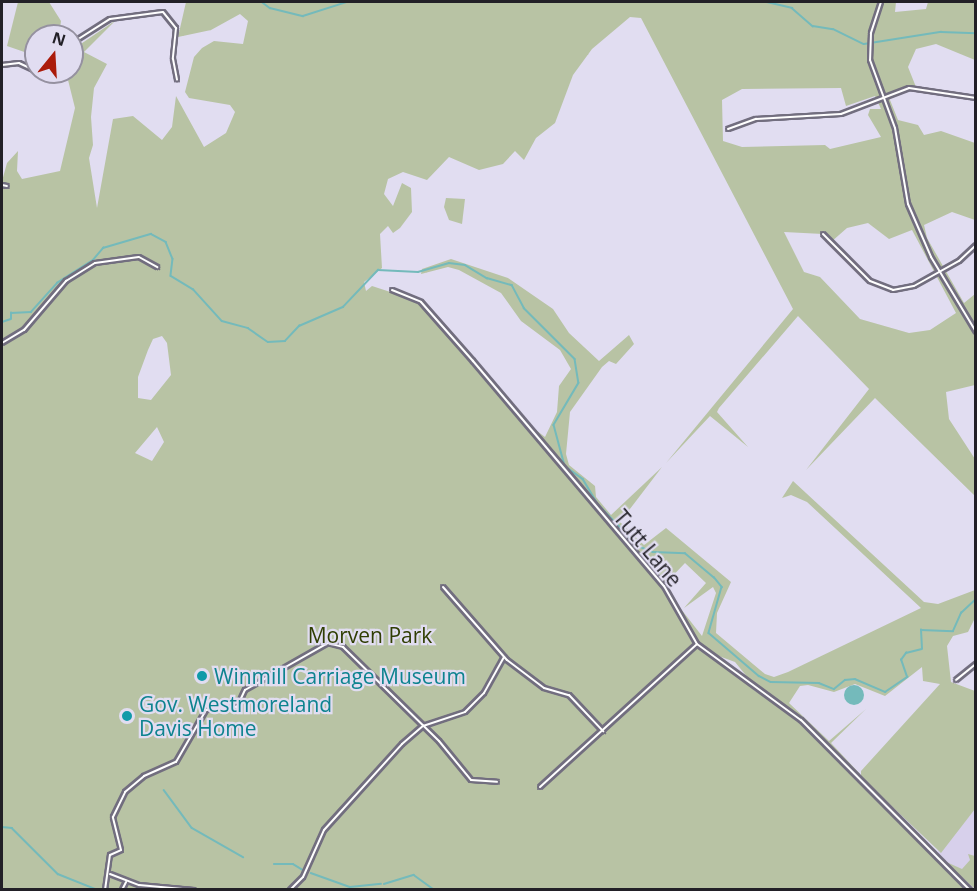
<!DOCTYPE html>
<html>
<head>
<meta charset="utf-8">
<style>
	body { margin:0 }
	#map { position:relative; width:977px; height:891px; overflow:hidden; background:#e1ddf1; font-family:"Open Sans",sans-serif }
	div>[style] { position:absolute }
	[style*='--x'] { left:calc(var(--x)*1px); top:calc(var(--y)*1px); width:calc(var(--w)*1px); rotate:calc(var(--a)*1deg) }
	.built>* { inset:0; background:#d7d0eb }
	.green>* { inset:0; background:#b8c3a4 }
	.water>* { inset:0; background:#74babb }
	.round { border-radius:50% }
	.stream>* { height:1.5px; margin:-0.75px; padding:0 0.75px; transform-origin:0.75px; border-radius:0.75px; background:#74babb }
	.roads { filter:drop-shadow(2px 0 #726e7f) drop-shadow(-2px 0 #726e7f) drop-shadow(0 2px #726e7f) drop-shadow(0 -2px #726e7f) }
	.minor>* { height:2px; margin:-1px; padding:0 1px; transform-origin:1px; border-radius:1px; background:#fff }
	.dots>* { width:16px; height:16px; translate:-50% -50%; box-sizing:border-box; border:3px solid #e1ddf1; border-radius:50% }
	span { translate:-50% -50%; white-space:nowrap; text-align:center; line-height:1.15; -webkit-text-stroke:4.5px #e1ddf1; paint-order:stroke }
	.street-label { font-size:21px; color:#222027 }
	.park-label { font-size:21px; color:#303e03 }
	.culture-label { font-size:21px; color:#0d838f }
	.left { translate:0 -50%; text-align:left }
	.frame { position:absolute; inset:0; border:3px solid #222027; pointer-events:none }
	.north { position:absolute; left:24px; top:24px; width:60px; height:60px; box-sizing:border-box; background:#e1ddf1; border:2px solid #9591a0; border-radius:50%; rotate:18deg; font-size:16px; font-weight:700; line-height:24px; text-align:center; color:#222027 }
	.north::after { content:''; display:block; margin:auto; width:21px; height:27px; background:#ab1b0a; clip-path:polygon(50% 0,100% 100%,50% 72%,0 100%) }
</style>
</head>
<body>
<div id="map">
	<div class="built">
		<div style="clip-path:polygon(975px 805px,975px 889px,937px 853px)"></div>
	</div>
	<div class="green">
		<div style="clip-path:polygon(18px 2px,49px 2px,61px 21px,59px 36px,36px 36px,36px 56px,7px 46px)"></div>
		<div style="clip-path:polygon(evenodd,186px 2px,896px 2px,895px 12px,926px 9px,928px 2px,975px 2px,975px 60px,936px 44px,916px 49px,908px 67px,916px 87px,888px 95px,898px 120px,918px 125px,924px 135px,941px 131px,975px 143px,975px 220px,952px 212px,924px 225px,927px 238px,964px 303px,975px 294px,975px 385px,946px 392px,949px 419px,975px 459px,975px 496px,875px 398px,806px 470px,869px 389px,798px 316px,719px 408px,717px 412px,748px 447px,710px 416px,666px 463px,793px 309px,641px 18px,630px 17px,592px 49px,573px 75px,555px 123px,536px 138px,524px 160px,515px 151px,503px 164px,479px 170px,449px 157px,427px 180px,403px 172px,388px 179px,384px 194px,393px 206px,402px 183px,411px 188px,412px 212px,400px 228px,393px 233px,388px 226px,380px 234px,382px 268px,364px 282px,366px 291px,372px 286px,418px 301px,524px 421px,545px 437px,557px 412px,559px 386px,571px 369px,560px 350px,521px 321px,501px 293px,459px 270px,448px 267px,421px 274px,422px 269px,451px 259px,508px 278px,553px 309px,569px 333px,599px 361px,629px 335px,634px 344px,616px 364px,609px 361px,602px 367px,570px 412px,566px 454px,569px 465px,595px 486px,596px 497px,611px 515px,662px 467px,620px 522px,644px 545px,666px 528px,731px 582px,717px 613px,716px 633px,765px 674px,774px 677px,788px 672px,921px 608px,807px 502px,791px 495px,782px 498px,793px 481px,924px 602px,938px 604px,975px 590px,975px 618px,968px 632px,953px 636px,947px 646px,951px 682px,975px 691px,975px 809px,941px 853px,861px 777px,861px 771px,940px 684px,923px 681px,922px 667px,885px 696px,855px 684px,834px 692px,808px 685px,800px 686px,789px 703px,829px 741px,866px 709px,831px 743px,860px 774px,856px 779px,970px 889px,2px 890px,2px 181px,7px 163px,18px 151px,17px 171px,22px 179px,60px 171px,75px 108px,66px 72px,72px 72px,72px 50px,116px 20px,84px 52px,107px 64px,94px 88px,91px 117px,93px 145px,89px 158px,97px 208px,113px 119px,133px 116px,162px 140px,172px 127px,176px 96px,204px 147px,226px 133px,235px 112px,230px 105px,189px 98px,185px 92px,194px 57px,202px 48px,214px 41px,243px 44px,248px 21px,240px 14px,211px 30px,178px 37px,186px 2px,841px 88px,846px 106px,875px 96px,881px 109px,870px 109px,868px 115px,881px 137px,830px 149px,825px 145px,742px 147px,723px 141px,722px 100px,742px 89px,841px 88px,186px 2px,868px 223px,889px 239px,912px 230px,956px 313px,930px 330px,909px 333px,860px 319px,820px 277px,804px 272px,784px 232px,823px 234px,831px 242px,847px 228px,868px 223px,186px 2px,162px 336px,167px 343px,171px 375px,151px 400px,138px 398px,138px 377px,148px 350px,153px 339px,162px 336px,186px 2px,157px 427px,164px 442px,152px 461px,135px 453px,157px 427px,186px 2px,685px 563px,706px 583px,684px 608px,713px 587px,716px 593px,702px 636px,663px 586px,685px 563px,186px 2px,716px 655px,735px 662px,753px 684px,783px 706px,755px 691px,716px 655px)"></div>
		<div style="clip-path:polygon(446px 198px,465px 199px,462px 224px,449px 220px,444px 207px)"></div>
		<div style="clip-path:polygon(968px 854px,975px 856px,975px 889px,944px 861px,962px 869px,970px 860px)"></div>
	</div>
	<div class="water">
		<div class="round" style="left:844px;top:685px;width:20px;height:20px"></div>
	</div>
	<div class="stream">
		<div style="--x:262;--y:2;--w:10;--a:37"></div>
		<div style="--x:270;--y:8;--w:34;--a:14"></div>
		<div style="--x:303;--y:16;--w:46;--a:-17.7"></div>
		<div style="--x:767;--y:2;--w:26;--a:13"></div>
		<div style="--x:792;--y:8;--w:28;--a:41"></div>
		<div style="--x:813;--y:26;--w:20;--a:9"></div>
		<div style="--x:833;--y:29;--w:34;--a:26"></div>
		<div style="--x:864;--y:44;--w:78;--a:-8.9"></div>
		<div style="--x:941;--y:32;--w:35;--a:2"></div>
		<div style="--x:2;--y:322;--w:9;--a:-18"></div>
		<div style="--x:11;--y:319;--w:6;--a:-90"></div>
		<div style="--x:11;--y:313;--w:20;--a:-3"></div>
		<div style="--x:31;--y:312;--w:39;--a:-48"></div>
		<div style="--x:57;--y:283;--w:43;--a:-32.6"></div>
		<div style="--x:93;--y:260;--w:16;--a:-50"></div>
		<div style="--x:103;--y:248;--w:50;--a:-16.3"></div>
		<div style="--x:151;--y:234;--w:17;--a:28"></div>
		<div style="--x:166;--y:242;--w:18;--a:68"></div>
		<div style="--x:173;--y:259;--w:17;--a:97"></div>
		<div style="--x:171;--y:276;--w:26;--a:31"></div>
		<div style="--x:193;--y:289;--w:43;--a:47.8"></div>
		<div style="--x:222;--y:321;--w:27;--a:15"></div>
		<div style="--x:248;--y:328;--w:24;--a:35"></div>
		<div style="--x:268;--y:342;--w:17;--a:-3"></div>
		<div style="--x:285;--y:341;--w:21;--a:-47"></div>
		<div style="--x:299;--y:326;--w:48;--a:-23.4"></div>
		<div style="--x:343;--y:307;--w:51;--a:-46.6"></div>
		<div style="--x:378;--y:270;--w:40;--a:2.9"></div>
		<div style="--x:418;--y:272;--w:32;--a:-16"></div>
		<div style="--x:449;--y:263;--w:16;--a:7"></div>
		<div style="--x:465;--y:265;--w:26;--a:31"></div>
		<div style="--x:487;--y:278;--w:26;--a:16"></div>
		<div style="--x:512;--y:285;--w:26;--a:62"></div>
		<div style="--x:524;--y:308;--w:72;--a:45"></div>
		<div style="--x:575;--y:359;--w:24;--a:81"></div>
		<div style="--x:579;--y:383;--w:49;--a:120.8"></div>
		<div style="--x:554;--y:425;--w:42;--a:75"></div>
		<div style="--x:565;--y:466;--w:22;--a:36"></div>
		<div style="--x:583;--y:479;--w:29;--a:59"></div>
		<div style="--x:598;--y:504;--w:58;--a:46.4"></div>
		<div style="--x:638;--y:546;--w:16;--a:22"></div>
		<div style="--x:653;--y:552;--w:32;--a:2"></div>
		<div style="--x:685;--y:553;--w:38;--a:40"></div>
		<div style="--x:714;--y:577;--w:13;--a:51"></div>
		<div style="--x:722;--y:587;--w:48;--a:105.8"></div>
		<div style="--x:709;--y:633;--w:66;--a:40.7"></div>
		<div style="--x:759;--y:676;--w:13;--a:27"></div>
		<div style="--x:771;--y:682;--w:48;--a:1.2"></div>
		<div style="--x:819;--y:683;--w:16;--a:22"></div>
		<div style="--x:834;--y:689;--w:14;--a:-39"></div>
		<div style="--x:845;--y:680;--w:10;--a:-6"></div>
		<div style="--x:855;--y:679;--w:33;--a:23"></div>
		<div style="--x:885;--y:692;--w:27;--a:-34"></div>
		<div style="--x:907;--y:677;--w:18;--a:-109"></div>
		<div style="--x:901;--y:660;--w:9;--a:-54"></div>
		<div style="--x:906;--y:653;--w:16;--a:-14"></div>
		<div style="--x:922;--y:649;--w:19;--a:-93"></div>
		<div style="--x:921;--y:630;--w:32;--a:2"></div>
		<div style="--x:953;--y:631;--w:20;--a:-66"></div>
		<div style="--x:961;--y:613;--w:21;--a:-43"></div>
		<div style="--x:164;--y:790;--w:47;--a:53.6"></div>
		<div style="--x:192;--y:828;--w:59;--a:29.6"></div>
		<div style="--x:2;--y:827;--w:10;--a:6"></div>
		<div style="--x:12;--y:828;--w:65;--a:45"></div>
		<div style="--x:58;--y:874;--w:43;--a:21.8"></div>
		<div style="--x:274;--y:864;--w:19;--a:0"></div>
		<div style="--x:293;--y:864;--w:12;--a:31"></div>
		<div style="--x:311;--y:873;--w:41;--a:19.7"></div>
		<div style="--x:350;--y:887;--w:31;--a:-6"></div>
		<div style="--x:384;--y:884;--w:31;--a:-17"></div>
		<div style="--x:414;--y:875;--w:26;--a:36"></div>
	</div>
	<div class="roads">
		<div class="minor">
			<div style="--x:881;--y:2;--w:33;--a:108"></div>
			<div style="--x:871;--y:33;--w:27;--a:92"></div>
			<div style="--x:870;--y:60;--w:72;--a:69.8"></div>
			<div style="--x:895;--y:128;--w:77;--a:80.3"></div>
			<div style="--x:908;--y:204;--w:58;--a:66.5"></div>
			<div style="--x:931;--y:257;--w:87;--a:59"></div>
			<div style="--x:72;--y:43;--w:45;--a:-32.3"></div>
			<div style="--x:110;--y:19;--w:53;--a:-7.5"></div>
			<div style="--x:163;--y:12;--w:21;--a:51"></div>
			<div style="--x:176;--y:28;--w:31;--a:96"></div>
			<div style="--x:173;--y:59;--w:21;--a:79"></div>
			<div style="--x:2;--y:65;--w:17;--a:-7"></div>
			<div style="--x:19;--y:63;--w:29;--a:25"></div>
			<div style="--x:45;--y:75;--w:8;--a:-23"></div>
			<div style="--x:728;--y:129;--w:30;--a:-20"></div>
			<div style="--x:756;--y:119;--w:85;--a:-3.4"></div>
			<div style="--x:841;--y:114;--w:73;--a:-20.9"></div>
			<div style="--x:909;--y:88;--w:68;--a:8.5"></div>
			<div style="--x:2;--y:185;--w:5;--a:11"></div>
			<div style="--x:823;--y:234;--w:66;--a:45"></div>
			<div style="--x:870;--y:281;--w:25;--a:21"></div>
			<div style="--x:893;--y:290;--w:21;--a:-11"></div>
			<div style="--x:914;--y:286;--w:51;--a:-29.1"></div>
			<div style="--x:959;--y:261;--w:23;--a:-43"></div>
			<div style="--x:392;--y:290;--w:31;--a:22"></div>
			<div style="--x:421;--y:302;--w:79;--a:48.6"></div>
			<div style="--x:473;--y:361;--w:295;--a:49.7"></div>
			<div style="--x:664;--y:586;--w:67;--a:60.4"></div>
			<div style="--x:697;--y:644;--w:129;--a:36.2"></div>
			<div style="--x:801;--y:720;--w:240;--a:45.2"></div>
			<div style="--x:2;--y:343;--w:26;--a:-31"></div>
			<div style="--x:24;--y:330;--w:65;--a:-49.4"></div>
			<div style="--x:66;--y:281;--w:34;--a:-32"></div>
			<div style="--x:95;--y:263;--w:44;--a:-7.8"></div>
			<div style="--x:139;--y:257;--w:21;--a:29"></div>
			<div style="--x:443;--y:587;--w:97;--a:48.8"></div>
			<div style="--x:507;--y:660;--w:46;--a:37.1"></div>
			<div style="--x:544;--y:688;--w:26;--a:16"></div>
			<div style="--x:569;--y:695;--w:50;--a:46.6"></div>
			<div style="--x:956;--y:680;--w:26;--a:-39"></div>
			<div style="--x:540;--y:787;--w:212;--a:-42.3"></div>
			<div style="--x:110;--y:874;--w:31;--a:21"></div>
			<div style="--x:139;--y:885;--w:55;--a:5.2"></div>
			<div style="--x:105;--y:890;--w:35;--a:-82"></div>
			<div style="--x:110;--y:855;--w:12;--a:-24"></div>
			<div style="--x:121;--y:850;--w:34;--a:-104"></div>
			<div style="--x:113;--y:817;--w:28;--a:-64"></div>
			<div style="--x:125;--y:792;--w:25;--a:-40"></div>
			<div style="--x:144;--y:776;--w:35;--a:-24"></div>
			<div style="--x:176;--y:762;--w:60;--a:-60"></div>
			<div style="--x:206;--y:710;--w:31;--a:-6"></div>
			<div style="--x:237;--y:707;--w:19;--a:-65"></div>
			<div style="--x:245;--y:690;--w:95;--a:-29.5"></div>
			<div style="--x:328;--y:643;--w:16;--a:15"></div>
			<div style="--x:343;--y:647;--w:134;--a:44.4"></div>
			<div style="--x:439;--y:741;--w:50;--a:50.6"></div>
			<div style="--x:471;--y:780;--w:26;--a:4"></div>
			<div style="--x:122;--y:890;--w:9;--a:-63"></div>
			<div style="--x:290;--y:890;--w:18;--a:-45"></div>
			<div style="--x:303;--y:877;--w:51;--a:-65.9"></div>
			<div style="--x:324;--y:830;--w:116;--a:-47.8"></div>
			<div style="--x:402;--y:744;--w:28;--a:-41"></div>
			<div style="--x:423;--y:726;--w:44;--a:-18.4"></div>
			<div style="--x:465;--y:712;--w:27;--a:-45"></div>
			<div style="--x:484;--y:693;--w:41;--a:-60.9"></div>
		</div>
	</div>
	<div class="dots">
		<div style="left:202px;top:676px;background:#0f9aa8"></div>
		<div style="left:127px;top:716px;background:#0f9aa8"></div>
	</div>
	<div class="street-label">
		<span style="left:648px;top:548px;rotate:50deg">Tutt Lane</span>
	</div>
	<div class="park-label">
		<span style="left:370px;top:635px">Morven Park</span>
	</div>
	<div class="culture-label">
		<span class="left" style="left:214px;top:676px">Winmill Carriage Museum</span>
		<span class="left" style="left:139px;top:716px">Gov. Westmoreland<br>Davis Home</span>
	</div>
	<div class="frame"></div>
	<div class="north">N</div>
</div>
</body>
</html>
